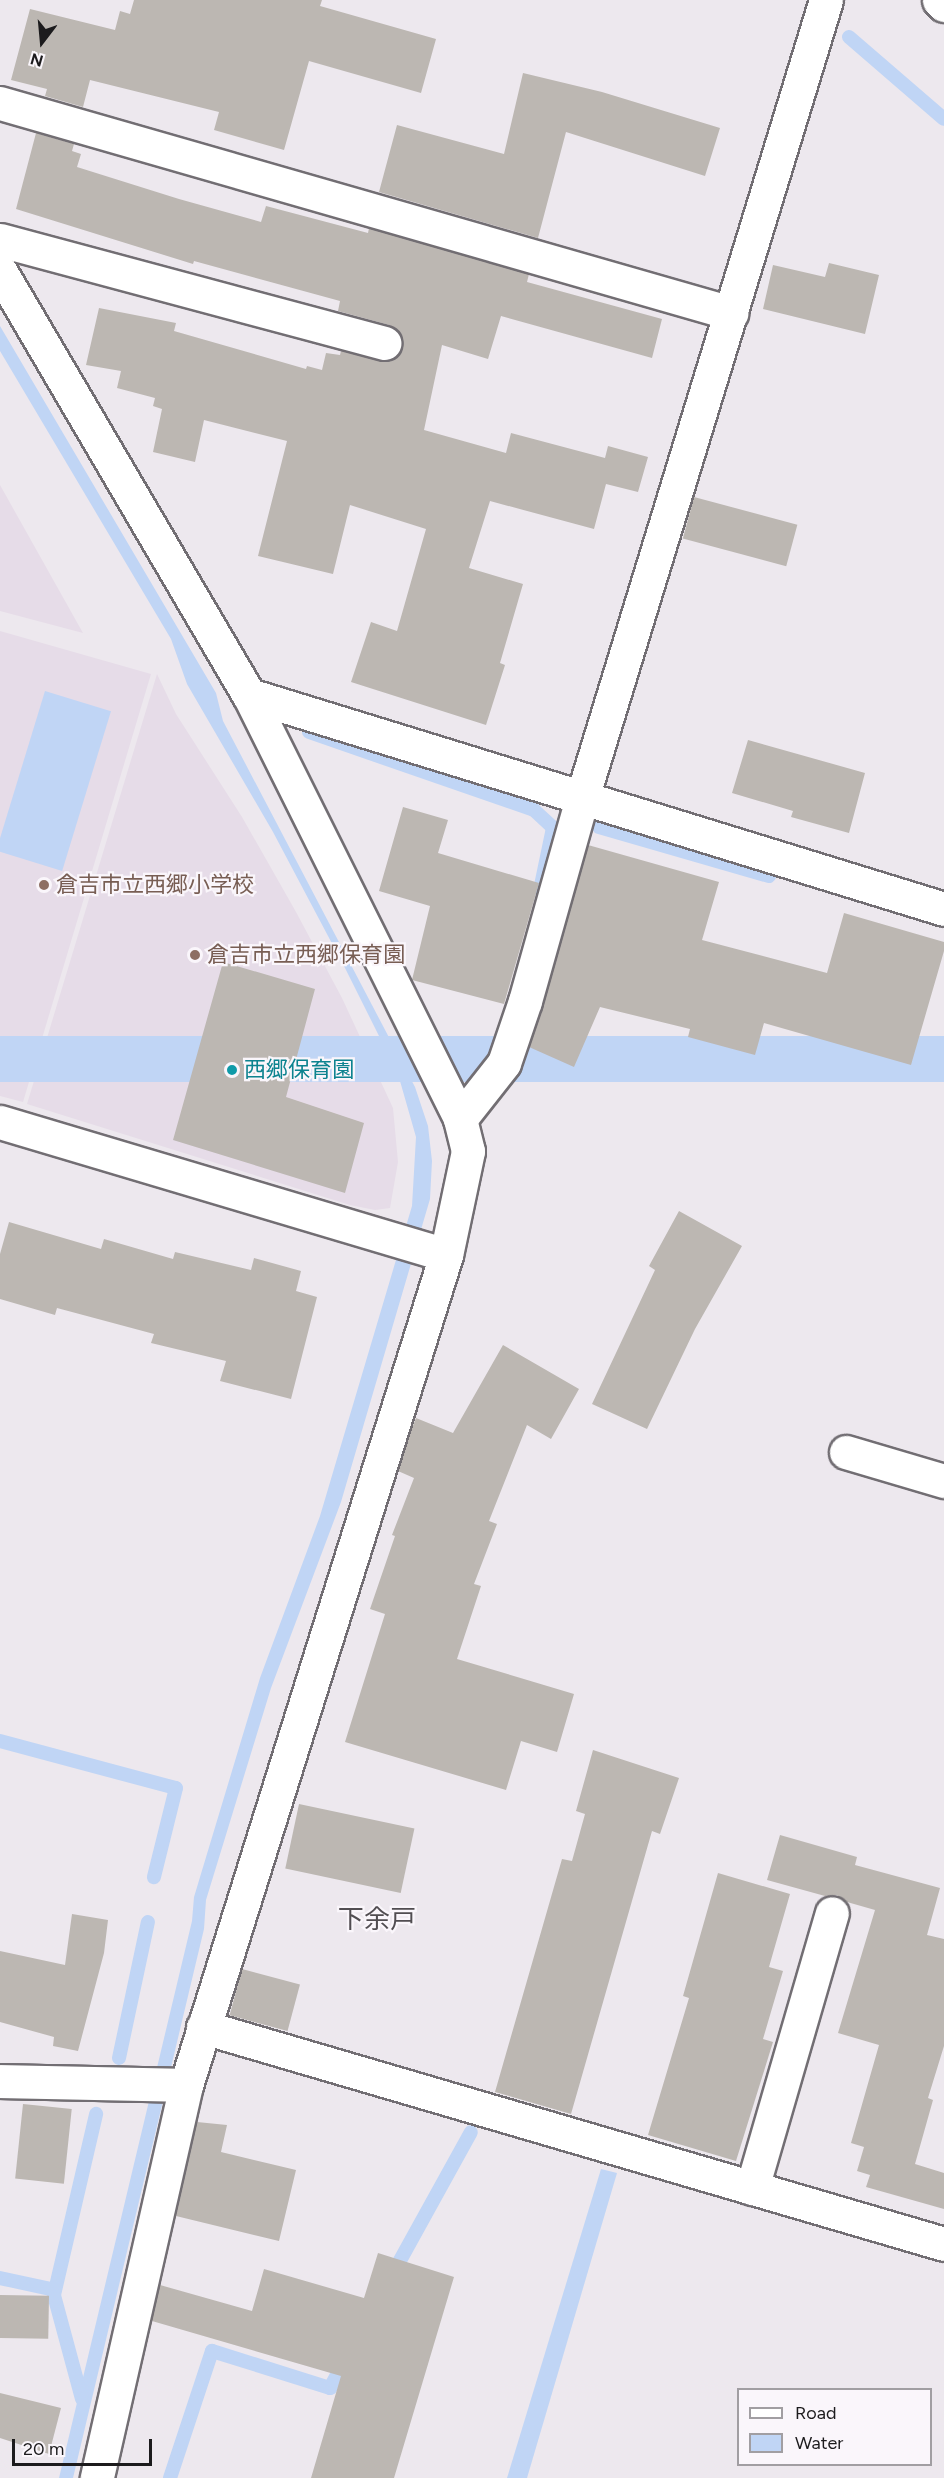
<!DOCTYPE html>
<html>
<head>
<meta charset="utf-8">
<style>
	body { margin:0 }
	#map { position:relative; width:944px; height:2478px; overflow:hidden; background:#ede8ee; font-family:Figtree,"Noto Sans JP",sans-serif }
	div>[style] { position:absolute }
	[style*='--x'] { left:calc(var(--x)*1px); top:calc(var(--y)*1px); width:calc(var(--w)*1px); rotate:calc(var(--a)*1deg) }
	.built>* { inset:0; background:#e6dce8 }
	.water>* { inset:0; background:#c0d5f5; transform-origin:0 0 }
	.stream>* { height:14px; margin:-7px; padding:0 7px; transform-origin:7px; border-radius:7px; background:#c0d5f5 }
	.building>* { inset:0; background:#bcb7b2; transform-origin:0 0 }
	.roads { filter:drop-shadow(2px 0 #726e73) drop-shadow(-2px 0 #726e73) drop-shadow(0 2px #726e73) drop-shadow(0 -2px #726e73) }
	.street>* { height:33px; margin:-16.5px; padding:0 16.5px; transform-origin:16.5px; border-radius:16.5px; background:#fff }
	.dots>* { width:16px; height:16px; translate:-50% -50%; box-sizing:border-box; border:3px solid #faf6fb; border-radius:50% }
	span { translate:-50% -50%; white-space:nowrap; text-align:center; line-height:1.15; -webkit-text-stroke:4.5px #faf6fb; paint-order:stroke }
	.education-label { font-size:22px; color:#785e54 }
	.left { translate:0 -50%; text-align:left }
	.culture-label { font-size:22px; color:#0d838f }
	.quarter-label { font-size:26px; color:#514d51 }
	.legend { position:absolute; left:737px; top:2388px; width:195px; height:78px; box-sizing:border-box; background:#faf6fb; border:2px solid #a19ea2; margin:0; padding:8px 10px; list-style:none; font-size:18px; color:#1c1b1d }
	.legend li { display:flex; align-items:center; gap:12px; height:30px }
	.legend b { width:30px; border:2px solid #a19ea2 }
	.north { position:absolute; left:12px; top:12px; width:60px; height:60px; -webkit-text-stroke:4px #faf6fb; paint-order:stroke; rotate:196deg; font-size:16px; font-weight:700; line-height:24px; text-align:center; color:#1c1b1d }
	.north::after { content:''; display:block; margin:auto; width:21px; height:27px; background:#1c1b1d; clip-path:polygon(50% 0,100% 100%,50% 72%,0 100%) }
	.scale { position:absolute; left:12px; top:2439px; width:140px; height:27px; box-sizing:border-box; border:3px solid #1c1b1d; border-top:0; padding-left:8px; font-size:18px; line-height:21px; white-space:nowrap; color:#1c1b1d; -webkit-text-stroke:4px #faf6fb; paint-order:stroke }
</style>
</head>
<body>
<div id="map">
	<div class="built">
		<div style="clip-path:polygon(0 485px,83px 633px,0 611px)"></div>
		<div style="clip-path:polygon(0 631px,151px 674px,23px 1102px,0 1096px)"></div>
		<div style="clip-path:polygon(157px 674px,176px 714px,242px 817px,296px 912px,342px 998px,393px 1108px,398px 1162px,390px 1208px,375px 1210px,350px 1205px,27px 1104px)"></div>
	</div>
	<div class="water">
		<div style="clip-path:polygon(0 326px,216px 693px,223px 721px,415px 1087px,428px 1126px,432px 1161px,430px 1199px,341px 1502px,271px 1688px,206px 1900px,204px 1929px,73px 2478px,59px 2478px,192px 1921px,194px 1897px,260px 1678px,320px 1516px,412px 1206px,416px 1137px,398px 1074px,346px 970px,273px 832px,187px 684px,171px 639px,0 351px)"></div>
		<div style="left:45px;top:691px;width:69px;height:167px;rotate:17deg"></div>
		<div style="left:944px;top:1036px;width:46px;height:1134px;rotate:90deg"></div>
		<div style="clip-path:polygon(601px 2169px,617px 2173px,527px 2478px,507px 2478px)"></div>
	</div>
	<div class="stream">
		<div style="--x:849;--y:37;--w:125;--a:40.8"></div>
		<div style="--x:309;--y:732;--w:238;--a:19.1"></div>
		<div style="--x:534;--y:810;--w:26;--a:43"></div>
		<div style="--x:553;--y:828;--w:63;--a:101.8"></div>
		<div style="--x:599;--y:827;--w:177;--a:16.1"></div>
		<div style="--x:0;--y:1741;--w:182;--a:15"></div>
		<div style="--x:176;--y:1788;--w:92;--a:103.9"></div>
		<div style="--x:119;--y:2058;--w:139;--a:-78"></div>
		<div style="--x:392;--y:2275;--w:163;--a:-61.1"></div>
		<div style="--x:0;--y:2278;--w:56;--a:12.3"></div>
		<div style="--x:82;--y:2399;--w:108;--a:-105.1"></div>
		<div style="--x:54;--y:2295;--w:186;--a:-76.9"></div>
		<div style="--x:170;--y:2478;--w:134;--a:-71.7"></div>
		<div style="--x:212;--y:2351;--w:124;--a:17.4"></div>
		<div style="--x:330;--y:2388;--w:32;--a:-62"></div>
	</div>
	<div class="building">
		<div style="clip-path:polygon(134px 0,322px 0,320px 6px,436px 39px,421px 93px,309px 61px,284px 150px,214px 130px,219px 112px,90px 80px,83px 107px,45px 96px,47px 89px,11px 80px,30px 9px,115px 30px,120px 11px,130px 14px)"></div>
		<div style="clip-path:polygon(523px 73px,602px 92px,720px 128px,705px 176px,566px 132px,538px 238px,379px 192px,397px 125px,504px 154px)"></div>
		<div style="clip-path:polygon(36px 133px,74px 144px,72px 151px,81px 154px,77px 167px,179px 199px,261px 222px,266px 206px,368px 233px,369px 228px,529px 274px,527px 282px,662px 319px,652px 358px,501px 316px,488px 359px,442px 345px,424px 430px,506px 453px,511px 433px,605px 458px,608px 446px,648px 457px,638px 492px,606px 484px,594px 529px,490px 501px,469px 568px,523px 584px,500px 663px,505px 665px,486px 725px,351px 682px,371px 622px,397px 631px,426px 529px,350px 505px,333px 574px,258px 556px,287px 441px,204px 420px,195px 462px,153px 452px,162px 409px,153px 406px,155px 398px,117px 388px,121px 371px,86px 365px,99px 308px,176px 323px,174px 331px,306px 369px,307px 366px,322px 370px,326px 353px,340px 355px,341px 351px,379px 361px,389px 361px,397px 357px,402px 348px,402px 339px,398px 330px,389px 325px,338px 311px,340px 301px,194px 261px,193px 264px,16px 209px)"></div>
		<div style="clip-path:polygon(829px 263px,879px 275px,865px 334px,763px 309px,773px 265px,825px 277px)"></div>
		<div style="left:694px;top:497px;width:107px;height:43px;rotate:15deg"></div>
		<div style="clip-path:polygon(748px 740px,865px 773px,849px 833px,791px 817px,793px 811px,732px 793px)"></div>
		<div style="clip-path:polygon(403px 807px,448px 820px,438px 853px,539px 883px,504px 1004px,412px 980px,430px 906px,379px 891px)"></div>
		<div style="clip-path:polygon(588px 845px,719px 882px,702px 940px,827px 973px,844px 913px,944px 942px,944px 951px,911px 1065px,764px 1023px,755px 1055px,688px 1037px,690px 1029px,600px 1007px,574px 1067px,529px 1047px)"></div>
		<div style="clip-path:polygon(223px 962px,315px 989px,286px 1097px,364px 1123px,345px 1193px,173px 1140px)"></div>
		<div style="clip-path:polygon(679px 1211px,742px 1246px,695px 1329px,647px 1429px,592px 1404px,655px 1270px,649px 1266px)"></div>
		<div style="clip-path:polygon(9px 1222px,101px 1249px,104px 1239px,173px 1259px,175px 1252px,251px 1270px,254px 1258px,301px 1271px,296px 1291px,317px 1297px,291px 1399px,220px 1381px,226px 1361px,151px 1343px,154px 1334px,57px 1308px,55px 1315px,0 1299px,0 1254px)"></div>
		<div style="clip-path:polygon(503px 1345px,579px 1389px,551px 1439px,527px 1425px,489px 1521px,497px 1524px,474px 1584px,481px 1586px,457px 1659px,574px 1694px,557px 1752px,521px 1741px,506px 1790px,345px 1742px,385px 1614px,370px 1609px,395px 1536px,392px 1535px,414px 1478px,398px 1471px,408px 1438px,416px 1418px,453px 1433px)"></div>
		<div style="clip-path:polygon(593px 1750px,679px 1778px,660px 1834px,652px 1831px,571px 2114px,495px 2092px,562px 1859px,572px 1861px,585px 1814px,576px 1811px)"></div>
		<div style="left:299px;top:1804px;width:118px;height:66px;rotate:12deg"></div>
		<div style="clip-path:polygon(780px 1835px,857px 1857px,855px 1865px,940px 1888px,927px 1935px,944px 1939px,944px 2046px,928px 2098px,933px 2100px,915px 2164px,944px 2173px,944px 2209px,866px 2187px,870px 2175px,857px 2171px,864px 2147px,851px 2143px,879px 2045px,838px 2033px,875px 1910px,847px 1902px,837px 1895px,825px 1896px,767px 1880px)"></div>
		<div style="clip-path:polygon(718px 1873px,790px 1894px,769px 1967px,783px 1971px,763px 2039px,773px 2042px,736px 2161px,648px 2135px,689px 1998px,683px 1996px)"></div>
		<div style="clip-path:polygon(72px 1914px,108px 1920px,104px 1953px,78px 2051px,53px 2046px,54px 2037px,0 2022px,0 1951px,65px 1965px)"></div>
		<div style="left:242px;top:1969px;width:60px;height:48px;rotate:15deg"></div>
		<div style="left:23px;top:2104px;width:49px;height:75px;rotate:6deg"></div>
		<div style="clip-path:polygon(197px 2122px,227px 2125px,221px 2152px,296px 2170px,279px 2241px,176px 2216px)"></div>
		<div style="clip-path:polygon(378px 2253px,454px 2277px,394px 2478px,311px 2478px,341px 2376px,152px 2321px,160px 2285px,252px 2311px,264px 2269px,364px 2298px)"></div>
		<div style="left:0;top:2295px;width:49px;height:43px;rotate:1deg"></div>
		<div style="clip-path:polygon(0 2393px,61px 2408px,49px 2454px,0 2438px)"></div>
	</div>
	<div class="roads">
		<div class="street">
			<div style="--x:939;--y:0;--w:7;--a:45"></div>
			<div style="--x:0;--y:103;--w:761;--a:16.03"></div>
			<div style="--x:0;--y:240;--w:398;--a:15"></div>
			<div style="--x:0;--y:271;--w:492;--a:59.6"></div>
			<div style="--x:249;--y:695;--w:474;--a:63.5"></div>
			<div style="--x:460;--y:1119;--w:33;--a:76"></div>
			<div style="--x:468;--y:1151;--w:106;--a:101.9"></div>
			<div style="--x:446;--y:1255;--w:870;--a:107.39"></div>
			<div style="--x:186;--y:2085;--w:403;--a:102.8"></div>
			<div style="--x:249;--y:695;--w:727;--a:17.11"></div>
			<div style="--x:460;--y:1119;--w:71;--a:-51.8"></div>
			<div style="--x:504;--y:1063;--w:65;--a:-71.3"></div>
			<div style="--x:525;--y:1001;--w:211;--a:-74.3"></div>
			<div style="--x:582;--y:798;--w:834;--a:-73"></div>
			<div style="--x:0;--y:1122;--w:465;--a:16.6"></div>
			<div style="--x:846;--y:1452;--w:102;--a:16.5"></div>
			<div style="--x:203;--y:2027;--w:772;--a:16.32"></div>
			<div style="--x:0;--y:2081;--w:186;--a:1.2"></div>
			<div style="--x:752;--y:2188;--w:286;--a:-73.8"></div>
		</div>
	</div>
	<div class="dots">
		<div style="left:44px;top:885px;background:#8d6e63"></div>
		<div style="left:195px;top:955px;background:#8d6e63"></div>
		<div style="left:232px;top:1070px;background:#0f9aa8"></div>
	</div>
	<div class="education-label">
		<span class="left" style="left:56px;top:885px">倉吉市立西郷小学校</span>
		<span class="left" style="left:207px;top:955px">倉吉市立西郷保育園</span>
	</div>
	<div class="culture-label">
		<span class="left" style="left:244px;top:1070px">西郷保育園</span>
	</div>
	<div class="quarter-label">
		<span style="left:377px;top:1920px">下余戸</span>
	</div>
	<ul class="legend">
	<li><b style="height:8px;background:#fff"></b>Road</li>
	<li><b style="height:16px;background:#c0d5f5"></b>Water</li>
	</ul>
	<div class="north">N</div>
	<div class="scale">20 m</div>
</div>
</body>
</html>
